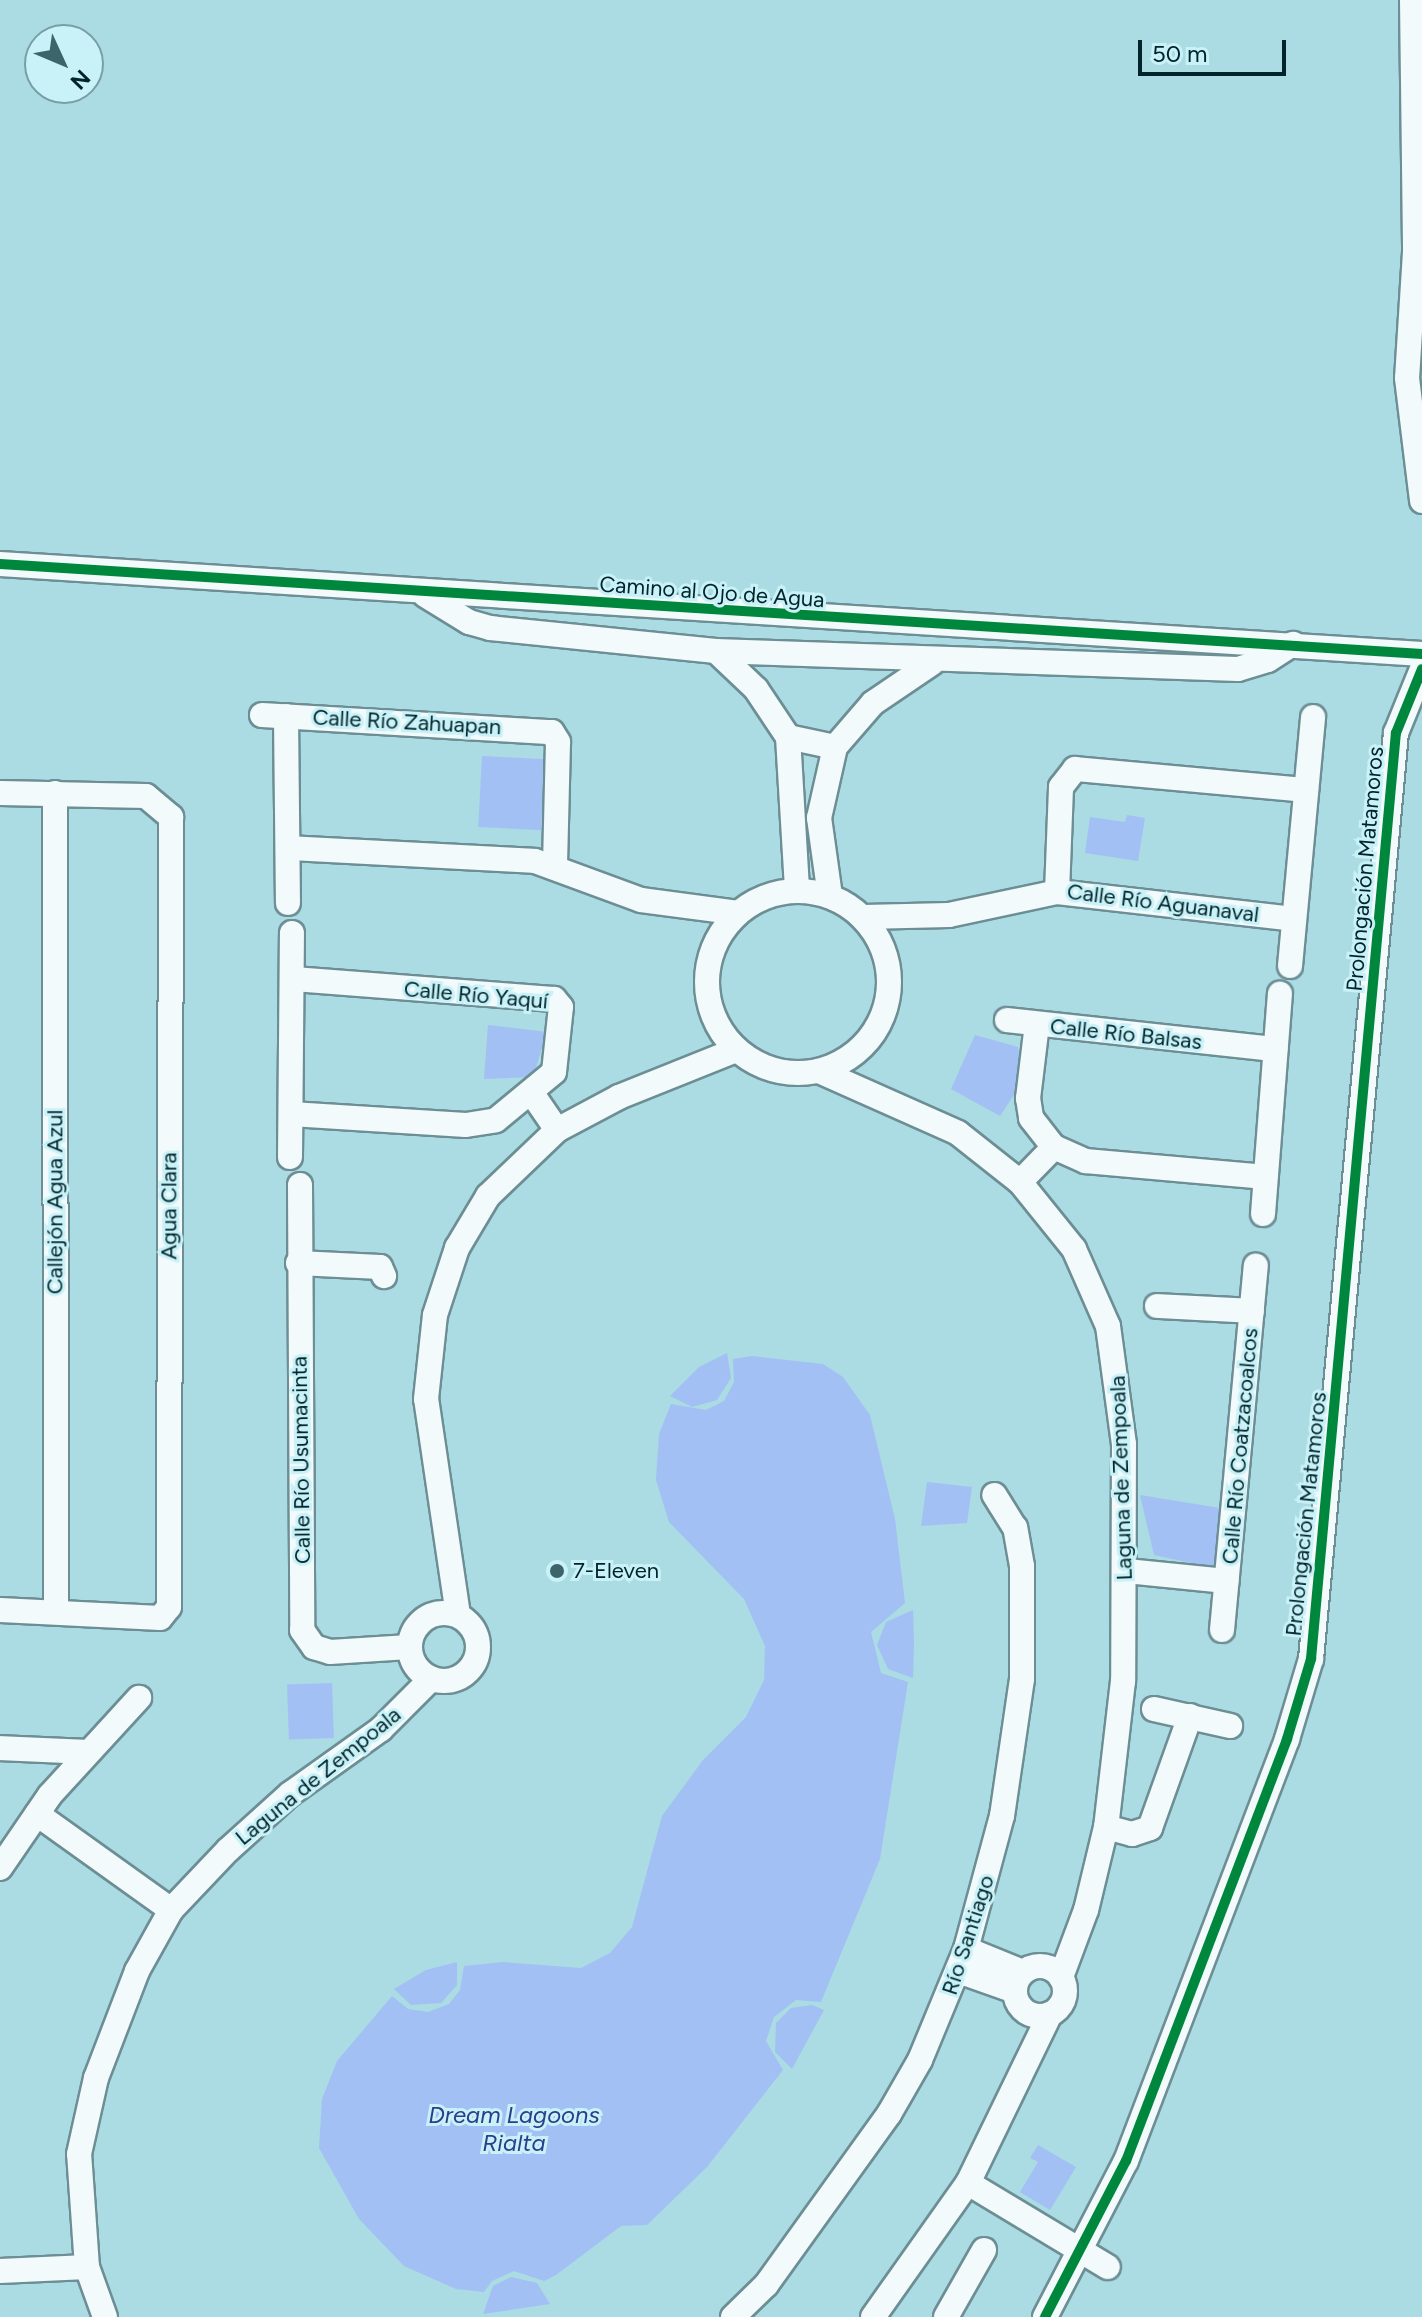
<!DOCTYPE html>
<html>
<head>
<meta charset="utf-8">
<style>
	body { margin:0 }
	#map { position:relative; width:1422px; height:2317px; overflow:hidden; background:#abdbe3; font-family:Figtree,sans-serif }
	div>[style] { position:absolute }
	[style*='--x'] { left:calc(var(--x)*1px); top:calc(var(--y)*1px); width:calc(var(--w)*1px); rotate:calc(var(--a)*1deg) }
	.water>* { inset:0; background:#a2c0f4; transform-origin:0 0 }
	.roads { filter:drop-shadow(2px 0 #6c8e94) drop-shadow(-2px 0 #6c8e94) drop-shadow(0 2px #6c8e94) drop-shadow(0 -2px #6c8e94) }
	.minor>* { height:24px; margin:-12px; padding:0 12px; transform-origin:12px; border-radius:12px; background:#f2fafb }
	.minor>.ring { margin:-12px; padding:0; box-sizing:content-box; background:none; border:24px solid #f2fafb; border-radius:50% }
	.cycleway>* { height:10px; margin:-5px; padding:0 5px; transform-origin:5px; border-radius:5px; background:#00873e }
	.dots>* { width:22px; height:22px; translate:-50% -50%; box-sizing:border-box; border:4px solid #c8f1f8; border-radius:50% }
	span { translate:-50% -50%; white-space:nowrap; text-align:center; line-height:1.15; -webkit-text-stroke:6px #c8f1f8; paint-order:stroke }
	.street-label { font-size:22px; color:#00242a }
	.poi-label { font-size:22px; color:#00242a }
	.left { translate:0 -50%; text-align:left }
	.water-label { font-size:24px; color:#2b3d8d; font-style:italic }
	.north { position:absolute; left:24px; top:24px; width:80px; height:80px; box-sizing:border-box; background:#c8f1f8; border:2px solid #789fa6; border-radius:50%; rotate:134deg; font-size:22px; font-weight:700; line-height:32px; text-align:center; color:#00242a }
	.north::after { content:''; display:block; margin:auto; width:28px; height:36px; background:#3c646b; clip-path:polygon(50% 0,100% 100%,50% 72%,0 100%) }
	.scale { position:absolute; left:1138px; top:40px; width:148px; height:36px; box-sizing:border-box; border:4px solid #00242a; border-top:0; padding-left:10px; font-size:24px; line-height:28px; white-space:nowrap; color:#00242a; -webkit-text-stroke:6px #c8f1f8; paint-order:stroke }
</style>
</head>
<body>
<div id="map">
	<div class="water">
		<div style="left:482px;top:756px;width:63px;height:71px;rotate:3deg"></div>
		<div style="clip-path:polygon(1127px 815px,1145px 818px,1138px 861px,1085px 853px,1090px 817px,1125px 822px)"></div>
		<div style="clip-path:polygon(488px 1025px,547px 1032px,533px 1077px,484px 1079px)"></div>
		<div style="clip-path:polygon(975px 1035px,1018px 1047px,1023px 1081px,1000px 1116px,951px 1089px)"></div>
		<div style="clip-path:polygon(727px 1353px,731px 1378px,717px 1400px,692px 1407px,670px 1396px,699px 1367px)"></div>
		<div style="clip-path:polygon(752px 1356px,823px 1364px,843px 1377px,870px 1415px,895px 1519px,905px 1603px,871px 1632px,881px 1673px,908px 1682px,880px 1859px,821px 2002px,796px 2000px,774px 2017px,766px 2041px,783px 2070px,707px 2167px,647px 2225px,621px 2226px,556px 2275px,544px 2281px,514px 2271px,492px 2281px,484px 2292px,456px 2289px,404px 2266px,359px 2219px,319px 2148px,322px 2099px,337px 2061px,392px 1996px,408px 2009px,428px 2012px,449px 2004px,460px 1990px,464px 1966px,503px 1962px,581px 1968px,610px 1953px,632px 1927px,662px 1816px,703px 1760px,746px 1717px,764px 1680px,765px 1646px,744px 1599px,669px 1522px,656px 1480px,659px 1434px,671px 1404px,706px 1410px,724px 1401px,734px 1382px,733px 1359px)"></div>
		<div style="clip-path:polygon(927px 1482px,972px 1487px,967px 1523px,921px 1526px)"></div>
		<div style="clip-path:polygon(1140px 1495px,1220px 1508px,1214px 1568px,1154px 1555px)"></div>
		<div style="clip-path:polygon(913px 1610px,914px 1643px,913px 1678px,888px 1669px,877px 1645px,886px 1622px)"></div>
		<div style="left:332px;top:1683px;width:55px;height:45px;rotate:88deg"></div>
		<div style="clip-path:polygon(457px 1962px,457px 1985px,441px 2003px,411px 2005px,394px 1989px,426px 1970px)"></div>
		<div style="clip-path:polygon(812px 2005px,824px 2010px,792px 2069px,775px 2052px,776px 2023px,791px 2008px)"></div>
		<div style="clip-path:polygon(1038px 2145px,1076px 2167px,1050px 2210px,1020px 2192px,1038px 2162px,1030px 2158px)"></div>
		<div style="clip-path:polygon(511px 2277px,537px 2283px,550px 2304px,483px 2314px,493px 2286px)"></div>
	</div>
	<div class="roads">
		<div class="minor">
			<div style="--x:1412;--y:0;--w:252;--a:89.3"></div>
			<div style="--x:1415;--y:252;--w:126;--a:93.6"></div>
			<div style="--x:1407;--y:378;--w:124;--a:83"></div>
			<div style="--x:0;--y:564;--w:1425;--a:3.62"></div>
			<div style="--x:425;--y:595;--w:52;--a:31.5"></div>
			<div style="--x:469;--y:622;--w:22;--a:16"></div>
			<div style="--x:490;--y:628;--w:227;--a:5.8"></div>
			<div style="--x:716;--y:651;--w:522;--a:1.97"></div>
			<div style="--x:1238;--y:669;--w:31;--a:-17"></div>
			<div style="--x:1268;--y:660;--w:30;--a:-33"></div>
			<div style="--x:716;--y:651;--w:55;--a:43.5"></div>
			<div style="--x:756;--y:689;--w:58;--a:56.3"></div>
			<div style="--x:788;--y:737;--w:153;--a:86.6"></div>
			<div style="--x:262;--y:715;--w:290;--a:3.4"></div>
			<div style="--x:552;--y:732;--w:12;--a:59"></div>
			<div style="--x:558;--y:742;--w:123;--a:91.4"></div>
			<div style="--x:286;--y:716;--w:187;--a:89.4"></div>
			<div style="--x:788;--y:737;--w:48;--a:12"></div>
			<div style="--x:0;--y:793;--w:146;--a:1.2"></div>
			<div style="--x:146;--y:796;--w:33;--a:40"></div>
			<div style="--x:171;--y:817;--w:790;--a:90.15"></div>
			<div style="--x:169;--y:1607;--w:14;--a:129"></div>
			<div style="--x:160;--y:1618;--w:160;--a:-177.1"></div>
			<div style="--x:55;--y:793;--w:819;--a:89.93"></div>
			<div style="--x:289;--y:848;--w:246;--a:3"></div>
			<div style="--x:535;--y:861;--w:113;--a:20.2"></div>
			<div style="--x:641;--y:900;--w:98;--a:7.6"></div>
			<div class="ring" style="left:707px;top:891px;width:158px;height:158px"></div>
			<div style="--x:1057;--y:892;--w:105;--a:-87.8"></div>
			<div style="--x:1061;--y:787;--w:23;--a:-52"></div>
			<div style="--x:1075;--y:769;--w:232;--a:5.2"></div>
			<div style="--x:830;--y:896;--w:79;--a:-98"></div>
			<div style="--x:819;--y:818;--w:73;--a:-77.3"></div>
			<div style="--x:835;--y:747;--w:58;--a:-49.2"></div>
			<div style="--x:873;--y:703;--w:71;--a:-34.1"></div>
			<div style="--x:864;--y:917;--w:85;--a:-1.3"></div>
			<div style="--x:949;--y:915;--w:110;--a:-12"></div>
			<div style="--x:1057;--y:892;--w:238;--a:6.5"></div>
			<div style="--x:1290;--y:966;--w:250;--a:-84.7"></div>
			<div style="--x:1007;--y:1020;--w:270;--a:6.2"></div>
			<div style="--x:1037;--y:1024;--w:75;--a:96.9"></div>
			<div style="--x:1028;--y:1098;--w:20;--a:81"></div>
			<div style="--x:1031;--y:1118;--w:37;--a:52"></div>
			<div style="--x:1054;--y:1147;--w:35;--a:24"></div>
			<div style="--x:1086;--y:1161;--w:180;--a:5.1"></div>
			<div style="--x:819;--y:1071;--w:152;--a:24"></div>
			<div style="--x:958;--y:1133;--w:79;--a:38.3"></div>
			<div style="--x:1020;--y:1182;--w:86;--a:51.1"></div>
			<div style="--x:1074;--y:1249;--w:84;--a:66.2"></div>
			<div style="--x:1108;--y:1326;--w:119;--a:82.3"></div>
			<div style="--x:1124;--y:1444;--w:237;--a:90.2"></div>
			<div style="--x:1123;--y:1681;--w:147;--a:96.6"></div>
			<div style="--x:1106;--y:1827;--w:85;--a:103.5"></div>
			<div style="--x:1086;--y:1910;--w:72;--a:110.5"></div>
			<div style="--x:531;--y:1092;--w:46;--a:55.6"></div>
			<div style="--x:291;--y:1114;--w:175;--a:3.6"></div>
			<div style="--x:466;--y:1125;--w:30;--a:-9"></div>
			<div style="--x:496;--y:1120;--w:75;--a:-39.6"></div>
			<div style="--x:554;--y:1072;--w:65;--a:-83.9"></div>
			<div style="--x:561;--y:1007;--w:11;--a:-131"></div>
			<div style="--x:554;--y:999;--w:262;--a:-175.6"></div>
			<div style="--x:290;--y:1157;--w:224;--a:-89.5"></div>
			<div style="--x:1020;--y:1182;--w:49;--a:-45.8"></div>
			<div style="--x:300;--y:1185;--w:445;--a:89.7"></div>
			<div style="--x:302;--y:1630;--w:21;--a:55"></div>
			<div style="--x:314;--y:1647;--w:17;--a:17"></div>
			<div style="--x:330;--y:1652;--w:79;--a:-3.6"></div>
			<div style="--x:1263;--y:1214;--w:221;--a:-85.6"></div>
			<div style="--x:298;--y:1263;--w:82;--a:2.8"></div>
			<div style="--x:380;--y:1267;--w:10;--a:66"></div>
			<div style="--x:1157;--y:1306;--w:95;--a:3"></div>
			<div style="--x:1126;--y:1571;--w:101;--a:5.7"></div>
			<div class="ring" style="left:410px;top:1613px;width:44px;height:44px"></div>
			<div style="--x:458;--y:1615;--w:218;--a:-98.4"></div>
			<div style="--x:426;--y:1399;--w:84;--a:-83.9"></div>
			<div style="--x:435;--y:1315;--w:71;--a:-71.8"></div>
			<div style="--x:457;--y:1248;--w:61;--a:-59.2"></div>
			<div style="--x:488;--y:1196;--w:95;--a:-43.7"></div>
			<div style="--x:557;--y:1130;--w:70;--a:-28"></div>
			<div style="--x:619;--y:1097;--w:126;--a:-21.9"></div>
			<div style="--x:1222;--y:1630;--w:366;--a:-84.7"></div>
			<div style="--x:1154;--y:1709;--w:78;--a:12.6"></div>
			<div style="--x:0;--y:1748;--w:88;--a:2.6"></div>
			<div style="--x:37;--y:1814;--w:165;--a:35.6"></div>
			<div style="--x:1106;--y:1827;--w:27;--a:15"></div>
			<div style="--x:1132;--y:1834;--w:19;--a:-18"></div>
			<div style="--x:1150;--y:1828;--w:119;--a:-70.3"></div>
			<div style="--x:0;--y:1868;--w:88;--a:-55.6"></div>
			<div style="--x:50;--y:1795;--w:132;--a:-47.5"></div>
			<div style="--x:966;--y:1949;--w:61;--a:22"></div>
			<div class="ring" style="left:1015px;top:1966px;width:26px;height:26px"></div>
			<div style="--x:958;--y:1971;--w:60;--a:19.3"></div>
			<div style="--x:968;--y:2183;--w:163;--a:31"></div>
			<div style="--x:0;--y:2271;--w:87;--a:-2.6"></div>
			<div style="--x:105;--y:2317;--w:53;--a:-109.8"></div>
			<div style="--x:87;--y:2267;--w:113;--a:-94"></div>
			<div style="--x:79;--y:2154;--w:78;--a:-77.4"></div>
			<div style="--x:96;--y:2078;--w:115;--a:-69"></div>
			<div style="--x:137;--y:1971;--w:70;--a:-60.9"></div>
			<div style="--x:171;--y:1910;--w:83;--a:-46.5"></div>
			<div style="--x:228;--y:1850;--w:84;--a:-42.1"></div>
			<div style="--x:290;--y:1794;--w:112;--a:-35.5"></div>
			<div style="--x:381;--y:1729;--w:71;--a:-45"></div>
			<div style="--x:733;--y:2317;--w:46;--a:-44.1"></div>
			<div style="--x:766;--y:2285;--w:211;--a:-54.3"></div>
			<div style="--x:889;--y:2114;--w:62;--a:-60.1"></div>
			<div style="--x:920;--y:2060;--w:120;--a:-67.5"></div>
			<div style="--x:966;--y:1949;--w:138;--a:-74.9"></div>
			<div style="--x:1002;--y:1816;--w:138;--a:-81.7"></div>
			<div style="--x:1022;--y:1679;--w:113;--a:-90"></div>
			<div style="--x:1022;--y:1566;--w:39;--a:-100"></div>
			<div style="--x:1015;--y:1528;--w:39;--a:-122"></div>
			<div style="--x:873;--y:2317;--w:164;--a:-54.7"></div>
			<div style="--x:968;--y:2183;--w:188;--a:-64.1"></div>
			<div style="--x:946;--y:2317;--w:77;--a:-60.4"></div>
			<div style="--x:1045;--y:2317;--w:176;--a:-62.6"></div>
			<div style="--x:1126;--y:2161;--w:452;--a:-69.1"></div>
			<div style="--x:1287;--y:1739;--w:84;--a:-73.3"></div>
			<div style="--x:1311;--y:1659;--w:930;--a:-84.76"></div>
			<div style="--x:1396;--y:733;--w:69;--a:-67.9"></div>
		</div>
	</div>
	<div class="cycleway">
		<div style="--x:0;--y:564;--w:1425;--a:3.62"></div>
		<div style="--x:1045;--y:2317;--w:176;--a:-62.6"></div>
		<div style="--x:1126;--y:2161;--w:452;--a:-69.1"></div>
		<div style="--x:1287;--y:1739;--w:84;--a:-73.3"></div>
		<div style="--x:1311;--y:1659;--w:930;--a:-84.76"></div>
		<div style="--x:1396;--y:733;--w:69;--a:-67.9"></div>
	</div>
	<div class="dots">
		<div style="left:557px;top:1571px;background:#3c646b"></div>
	</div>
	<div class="street-label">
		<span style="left:712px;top:592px;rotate:4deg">Camino al Ojo de Agua</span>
		<span style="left:407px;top:722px;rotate:3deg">Calle Río Zahuapan</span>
		<span style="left:1365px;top:869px;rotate:-85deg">Prolongación Matamoros</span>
		<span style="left:1163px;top:903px;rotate:7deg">Calle Río Aguanaval</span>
		<span style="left:476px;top:995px;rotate:5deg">Calle Río Yaquí</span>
		<span style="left:1126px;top:1034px;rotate:6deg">Calle Río Balsas</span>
		<span style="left:55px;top:1202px;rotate:-90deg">Callejón Agua Azul</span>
		<span style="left:169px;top:1206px;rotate:-90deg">Agua Clara</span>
		<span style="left:1240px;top:1446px;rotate:-85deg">Calle Río Coatzacoalcos</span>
		<span style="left:301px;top:1460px;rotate:-91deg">Calle Río Usumacinta</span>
		<span style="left:1121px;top:1478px;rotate:-92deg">Laguna de Zempoala</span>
		<span style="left:1306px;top:1514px;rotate:-84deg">Prolongación Matamoros</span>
		<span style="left:318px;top:1776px;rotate:-39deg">Laguna de Zempoala</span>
		<span style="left:968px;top:1935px;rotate:-72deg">Río Santiago</span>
	</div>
	<div class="poi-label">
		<span class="left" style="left:573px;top:1571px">7-Eleven</span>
	</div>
	<div class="water-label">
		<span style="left:514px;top:2129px">Dream Lagoons<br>Rialta</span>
	</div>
	<div class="north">N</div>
	<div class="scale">50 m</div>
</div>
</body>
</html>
